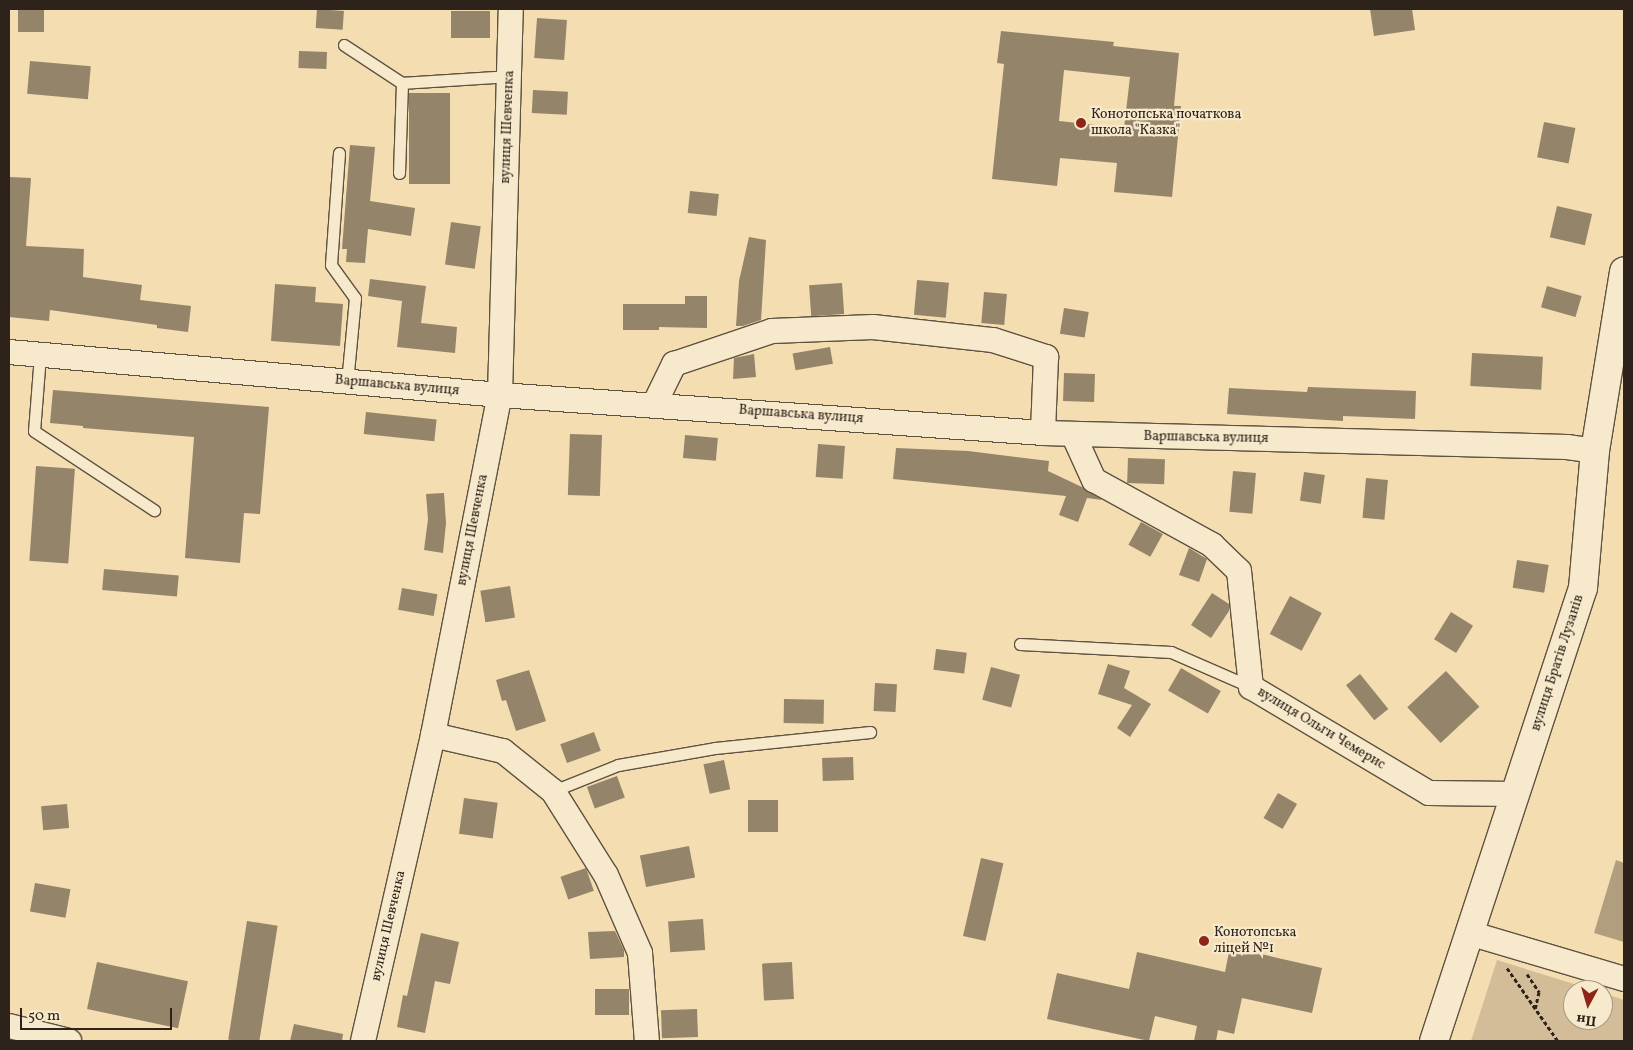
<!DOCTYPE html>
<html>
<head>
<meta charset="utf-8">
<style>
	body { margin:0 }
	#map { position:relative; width:1633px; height:1050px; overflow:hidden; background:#f3ddb1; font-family:Vollkorn,serif }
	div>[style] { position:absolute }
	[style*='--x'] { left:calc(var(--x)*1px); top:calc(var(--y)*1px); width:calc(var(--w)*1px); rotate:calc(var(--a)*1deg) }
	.green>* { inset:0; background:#d2bd98 }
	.water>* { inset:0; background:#b09e7e }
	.building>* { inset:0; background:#948469; transform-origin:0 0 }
	.path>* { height:3px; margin-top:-1.5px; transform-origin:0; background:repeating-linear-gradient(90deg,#2e231b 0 4px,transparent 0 6.5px) }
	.roads { filter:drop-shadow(1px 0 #5f5240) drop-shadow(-1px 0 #5f5240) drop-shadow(0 1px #5f5240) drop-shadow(0 -1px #5f5240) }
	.service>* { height:11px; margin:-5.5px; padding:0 5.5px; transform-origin:5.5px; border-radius:5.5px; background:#f7e9cc }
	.minor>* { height:24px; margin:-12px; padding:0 12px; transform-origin:12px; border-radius:12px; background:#f7e9cc }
	.secondary>* { height:28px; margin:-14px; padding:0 14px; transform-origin:14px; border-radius:14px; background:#f7e9cc }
	.dots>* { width:14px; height:14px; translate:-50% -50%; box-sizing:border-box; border:2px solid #f7e9cc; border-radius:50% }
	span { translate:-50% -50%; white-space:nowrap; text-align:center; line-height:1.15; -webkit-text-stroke:4.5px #f7e9cc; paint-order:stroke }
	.poi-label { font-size:14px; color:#2e231b }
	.left { translate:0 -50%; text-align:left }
	.street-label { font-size:14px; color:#2e231b }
	.frame { position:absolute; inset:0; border:10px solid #2e231b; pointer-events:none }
	.north { position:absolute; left:1563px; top:980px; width:50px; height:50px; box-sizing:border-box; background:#f7e9cc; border:1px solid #a79a85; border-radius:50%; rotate:186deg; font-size:14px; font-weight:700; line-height:20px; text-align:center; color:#2e231b }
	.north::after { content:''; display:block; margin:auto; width:18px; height:22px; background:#8f2418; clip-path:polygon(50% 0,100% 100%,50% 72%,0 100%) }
	.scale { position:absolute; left:20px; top:1008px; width:152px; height:22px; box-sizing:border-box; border:2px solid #2e231b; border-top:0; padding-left:6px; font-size:15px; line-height:18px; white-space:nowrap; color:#2e231b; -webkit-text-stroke:4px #f7e9cc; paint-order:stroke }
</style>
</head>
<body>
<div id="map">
	<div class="green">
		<div style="clip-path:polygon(1497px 960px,1593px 990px,1573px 990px,1573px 1020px,1603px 1020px,1603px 993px,1624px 1000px,1624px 1041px,1471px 1041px)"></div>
	</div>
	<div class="water">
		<div style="clip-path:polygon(1616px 860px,1624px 863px,1624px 942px,1594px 933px)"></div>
	</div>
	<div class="building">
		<div style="left:18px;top:9px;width:26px;height:23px"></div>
		<div style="left:317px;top:9px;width:27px;height:19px;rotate:4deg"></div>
		<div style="clip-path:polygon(1370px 9px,1412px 9px,1415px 30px,1374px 36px)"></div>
		<div style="left:451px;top:11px;width:39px;height:27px"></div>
		<div style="left:537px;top:18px;width:30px;height:40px;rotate:4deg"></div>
		<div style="clip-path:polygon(evenodd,1001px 31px,1114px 42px,1113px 46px,1179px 53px,1174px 106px,1181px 106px,1172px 197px,1114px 192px,1117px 163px,1060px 158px,1057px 186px,992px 179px,1004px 64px,997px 63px,1001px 31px,1064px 70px,1130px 77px,1124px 128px,1059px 121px,1064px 70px)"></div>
		<div style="left:299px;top:51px;width:28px;height:17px;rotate:2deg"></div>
		<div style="left:30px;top:61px;width:61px;height:33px;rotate:5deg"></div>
		<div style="left:533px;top:90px;width:35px;height:23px;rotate:3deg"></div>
		<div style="left:409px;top:93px;width:41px;height:91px"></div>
		<div style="left:1544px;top:122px;width:32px;height:36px;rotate:11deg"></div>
		<div style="clip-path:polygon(350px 145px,375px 147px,370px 201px,415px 208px,411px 236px,368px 229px,365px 263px,346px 262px,347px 249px,342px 249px)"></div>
		<div style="clip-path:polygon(9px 177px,31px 178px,26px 246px,84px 249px,83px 277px,142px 285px,140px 300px,191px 306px,188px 332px,157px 328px,157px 325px,50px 310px,49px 321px,9px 317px)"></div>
		<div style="left:690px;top:191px;width:29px;height:22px;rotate:6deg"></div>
		<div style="left:1557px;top:206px;width:36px;height:32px;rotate:13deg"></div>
		<div style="left:451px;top:222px;width:30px;height:43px;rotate:8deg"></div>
		<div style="clip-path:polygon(749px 237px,766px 240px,761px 320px,743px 326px,736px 326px,739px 281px)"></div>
		<div style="clip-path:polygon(370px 279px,426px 286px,421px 323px,457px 327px,455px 353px,397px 347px,402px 301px,368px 296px)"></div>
		<div style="left:917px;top:280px;width:32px;height:35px;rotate:5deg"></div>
		<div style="left:842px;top:283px;width:31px;height:33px;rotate:86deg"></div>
		<div style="clip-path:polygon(275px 284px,316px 287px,315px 302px,343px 304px,340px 346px,271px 341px)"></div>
		<div style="left:1547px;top:286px;width:36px;height:22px;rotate:16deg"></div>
		<div style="left:984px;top:292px;width:23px;height:31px;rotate:5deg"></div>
		<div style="clip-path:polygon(685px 296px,707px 296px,707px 328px,659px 327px,659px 330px,623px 330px,623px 304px,685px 304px)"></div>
		<div style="left:1064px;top:308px;width:25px;height:26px;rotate:9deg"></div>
		<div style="left:830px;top:347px;width:17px;height:38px;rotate:80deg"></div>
		<div style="left:1472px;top:353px;width:71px;height:33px;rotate:3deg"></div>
		<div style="clip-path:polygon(754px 354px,756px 377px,733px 379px,734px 358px)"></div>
		<div style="left:1064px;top:373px;width:31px;height:28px;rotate:2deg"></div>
		<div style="clip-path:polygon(1308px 387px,1416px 391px,1415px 419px,1343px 416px,1343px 421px,1227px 414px,1229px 388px,1307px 392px)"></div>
		<div style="clip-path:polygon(53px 390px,269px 407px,260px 514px,244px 513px,240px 563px,185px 558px,194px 437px,83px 428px,83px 426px,50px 423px)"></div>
		<div style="left:366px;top:412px;width:71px;height:22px;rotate:6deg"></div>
		<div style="left:570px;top:434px;width:32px;height:61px;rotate:2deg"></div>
		<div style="left:685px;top:435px;width:33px;height:23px;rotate:5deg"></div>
		<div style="left:818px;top:444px;width:27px;height:33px;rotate:4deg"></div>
		<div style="clip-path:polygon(896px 448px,968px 451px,1049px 461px,1048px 471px,1084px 488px,1102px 500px,1087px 498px,1078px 522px,1059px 515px,1066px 496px,893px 479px)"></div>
		<div style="left:1128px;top:458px;width:37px;height:25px;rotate:2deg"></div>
		<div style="left:36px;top:466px;width:39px;height:95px;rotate:4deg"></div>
		<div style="left:1233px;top:471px;width:23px;height:41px;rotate:5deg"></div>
		<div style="left:1304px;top:472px;width:21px;height:29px;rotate:8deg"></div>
		<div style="left:1366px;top:478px;width:22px;height:40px;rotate:5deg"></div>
		<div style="clip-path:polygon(444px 493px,446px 523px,443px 553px,424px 550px,428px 519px,426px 494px)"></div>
		<div style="left:1141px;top:522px;width:25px;height:26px;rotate:29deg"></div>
		<div style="clip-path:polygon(1189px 548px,1207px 559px,1199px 582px,1179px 575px)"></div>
		<div style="left:1517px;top:560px;width:32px;height:28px;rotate:9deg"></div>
		<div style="left:104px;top:569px;width:75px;height:21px;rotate:5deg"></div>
		<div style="left:510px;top:586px;width:32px;height:30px;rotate:81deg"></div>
		<div style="left:402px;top:588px;width:36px;height:22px;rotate:10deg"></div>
		<div style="clip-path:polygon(1212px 593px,1229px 604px,1229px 611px,1211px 638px,1191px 625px)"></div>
		<div style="left:1290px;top:596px;width:36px;height:43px;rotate:28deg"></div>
		<div style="left:1451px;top:612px;width:26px;height:32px;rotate:32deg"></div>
		<div style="left:936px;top:649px;width:31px;height:21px;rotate:7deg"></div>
		<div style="clip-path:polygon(1108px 664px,1130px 671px,1124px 688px,1151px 704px,1130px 737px,1117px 728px,1132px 705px,1098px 694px)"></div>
		<div style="left:991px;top:667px;width:30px;height:34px;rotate:15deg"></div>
		<div style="left:1181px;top:668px;width:46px;height:26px;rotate:30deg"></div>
		<div style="clip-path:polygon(529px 670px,546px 721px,516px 731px,506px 700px,502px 701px,496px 680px)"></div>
		<div style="left:1446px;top:671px;width:49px;height:53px;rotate:47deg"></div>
		<div style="left:1360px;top:674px;width:45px;height:18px;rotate:51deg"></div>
		<div style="left:875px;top:683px;width:22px;height:28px;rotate:3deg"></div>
		<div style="left:784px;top:699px;width:40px;height:24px;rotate:1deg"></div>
		<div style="left:594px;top:732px;width:20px;height:36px;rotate:70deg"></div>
		<div style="left:853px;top:757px;width:23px;height:31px;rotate:88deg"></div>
		<div style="left:724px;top:760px;width:30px;height:21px;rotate:78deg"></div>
		<div style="left:617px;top:776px;width:23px;height:32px;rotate:70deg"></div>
		<div style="left:1278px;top:793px;width:22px;height:29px;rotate:30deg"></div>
		<div style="left:464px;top:798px;width:34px;height:36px;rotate:8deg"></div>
		<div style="left:748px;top:800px;width:30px;height:32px"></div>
		<div style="left:67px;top:804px;width:24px;height:26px;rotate:85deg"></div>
		<div style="left:689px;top:846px;width:32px;height:50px;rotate:79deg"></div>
		<div style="left:981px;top:858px;width:23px;height:80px;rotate:13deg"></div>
		<div style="left:586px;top:868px;width:24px;height:27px;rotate:71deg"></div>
		<div style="left:35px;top:883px;width:36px;height:29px;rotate:10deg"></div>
		<div style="left:703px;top:919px;width:31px;height:35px;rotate:86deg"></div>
		<div style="left:247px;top:921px;width:31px;height:120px;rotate:9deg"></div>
		<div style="clip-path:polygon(615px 931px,624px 950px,624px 957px,590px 959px,588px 932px)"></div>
		<div style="clip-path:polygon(421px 933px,459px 942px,450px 984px,435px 981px,425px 1033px,397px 1027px,403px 995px,407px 996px)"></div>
		<div style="clip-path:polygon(1230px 947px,1322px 968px,1312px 1013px,1242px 998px,1234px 1034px,1218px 1030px,1216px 1041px,1194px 1041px,1197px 1026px,1155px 1016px,1149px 1041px,1047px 1019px,1057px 973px,1129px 989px,1137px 952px,1225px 972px)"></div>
		<div style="left:97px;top:962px;width:93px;height:48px;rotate:12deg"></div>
		<div style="left:792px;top:962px;width:37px;height:30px;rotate:87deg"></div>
		<div style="left:595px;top:989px;width:34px;height:26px"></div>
		<div style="left:697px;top:1009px;width:28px;height:36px;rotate:88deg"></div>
		<div style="clip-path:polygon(294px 1024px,343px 1034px,342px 1041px,290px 1041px)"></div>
	</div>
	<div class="path">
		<div style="--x:1507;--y:968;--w:89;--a:55.1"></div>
		<div style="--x:1527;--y:974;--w:22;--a:56"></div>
		<div style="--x:1539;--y:992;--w:18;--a:103"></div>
	</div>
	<div class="roads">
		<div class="service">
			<div style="--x:344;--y:45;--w:69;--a:33.2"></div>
			<div style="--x:339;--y:153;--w:112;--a:94.1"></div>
			<div style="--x:331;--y:265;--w:41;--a:54"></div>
			<div style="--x:355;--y:298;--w:84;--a:95.4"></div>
			<div style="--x:399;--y:173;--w:90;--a:-88.1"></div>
			<div style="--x:402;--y:83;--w:107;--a:-3.7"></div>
			<div style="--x:40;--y:355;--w:76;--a:94.5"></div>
			<div style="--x:34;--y:431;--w:144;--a:33.4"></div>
			<div style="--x:1020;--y:644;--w:151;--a:3"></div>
			<div style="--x:1171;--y:652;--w:87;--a:23.6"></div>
			<div style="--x:553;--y:791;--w:70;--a:-21.8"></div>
			<div style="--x:618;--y:765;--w:98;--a:-9.9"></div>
			<div style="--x:715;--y:748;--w:156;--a:-5.9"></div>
		</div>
		<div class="minor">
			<div style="--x:9;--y:352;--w:493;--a:5"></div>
			<div style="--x:500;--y:395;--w:544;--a:4"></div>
			<div style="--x:1043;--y:433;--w:524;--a:1.53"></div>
			<div style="--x:1567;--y:447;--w:28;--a:8"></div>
			<div style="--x:654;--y:405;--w:46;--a:-64"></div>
			<div style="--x:674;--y:364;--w:103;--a:-18.6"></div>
			<div style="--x:772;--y:331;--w:101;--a:-2.3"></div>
			<div style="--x:873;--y:327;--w:121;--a:6.2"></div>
			<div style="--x:993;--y:340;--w:56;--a:17.8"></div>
			<div style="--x:1046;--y:357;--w:76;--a:92.3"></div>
			<div style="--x:1073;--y:434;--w:51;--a:65.5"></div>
			<div style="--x:1094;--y:480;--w:135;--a:28.8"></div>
			<div style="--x:1212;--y:545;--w:37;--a:44"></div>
			<div style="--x:1239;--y:571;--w:117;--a:84.1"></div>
			<div style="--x:1251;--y:687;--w:207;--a:30.8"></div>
			<div style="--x:1429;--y:793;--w:86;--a:0.7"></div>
			<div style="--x:433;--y:735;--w:72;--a:12.9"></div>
			<div style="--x:503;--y:751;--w:64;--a:38.7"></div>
			<div style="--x:553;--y:791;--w:99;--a:57.8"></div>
			<div style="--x:606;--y:875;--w:85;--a:66.4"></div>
			<div style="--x:640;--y:953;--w:88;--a:85.5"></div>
			<div style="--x:1469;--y:933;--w:162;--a:16.5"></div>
			<div style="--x:9;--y:1026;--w:62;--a:14"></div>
			<div style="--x:363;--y:1041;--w:314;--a:-77.1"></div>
			<div style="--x:433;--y:735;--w:347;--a:-78.9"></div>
			<div style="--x:500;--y:395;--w:386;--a:-88.4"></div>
		</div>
		<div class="secondary">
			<div style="--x:1434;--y:1041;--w:477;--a:-71.8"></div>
			<div style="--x:1583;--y:588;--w:138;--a:-85"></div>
			<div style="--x:1595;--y:451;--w:182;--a:-80.8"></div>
		</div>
	</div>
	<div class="dots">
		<div style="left:1081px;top:123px;background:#8f2418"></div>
		<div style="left:1204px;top:941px;background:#8f2418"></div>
	</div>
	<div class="poi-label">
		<span class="left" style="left:1091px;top:123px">Конотопська початкова<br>школа "Казка"</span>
		<span class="left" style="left:1214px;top:941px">Конотопська<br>ліцей №1</span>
	</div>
	<div class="street-label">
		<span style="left:508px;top:127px;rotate:-88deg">вулиця Шевченка</span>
		<span style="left:397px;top:386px;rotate:5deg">Варшавська вулиця</span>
		<span style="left:801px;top:415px;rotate:4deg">Варшавська вулиця</span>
		<span style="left:1206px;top:438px;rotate:1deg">Варшавська вулиця</span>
		<span style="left:473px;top:530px;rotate:-79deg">вулиця Шевченка</span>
		<span style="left:1558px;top:663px;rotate:-72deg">вулиця Братів Лузанів</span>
		<span style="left:1321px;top:729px;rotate:31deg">вулиця Ольги Чемерис</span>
		<span style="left:389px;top:926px;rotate:-77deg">вулиця Шевченка</span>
	</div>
	<div class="frame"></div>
	<div class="north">Пн</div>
	<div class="scale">50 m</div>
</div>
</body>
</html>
